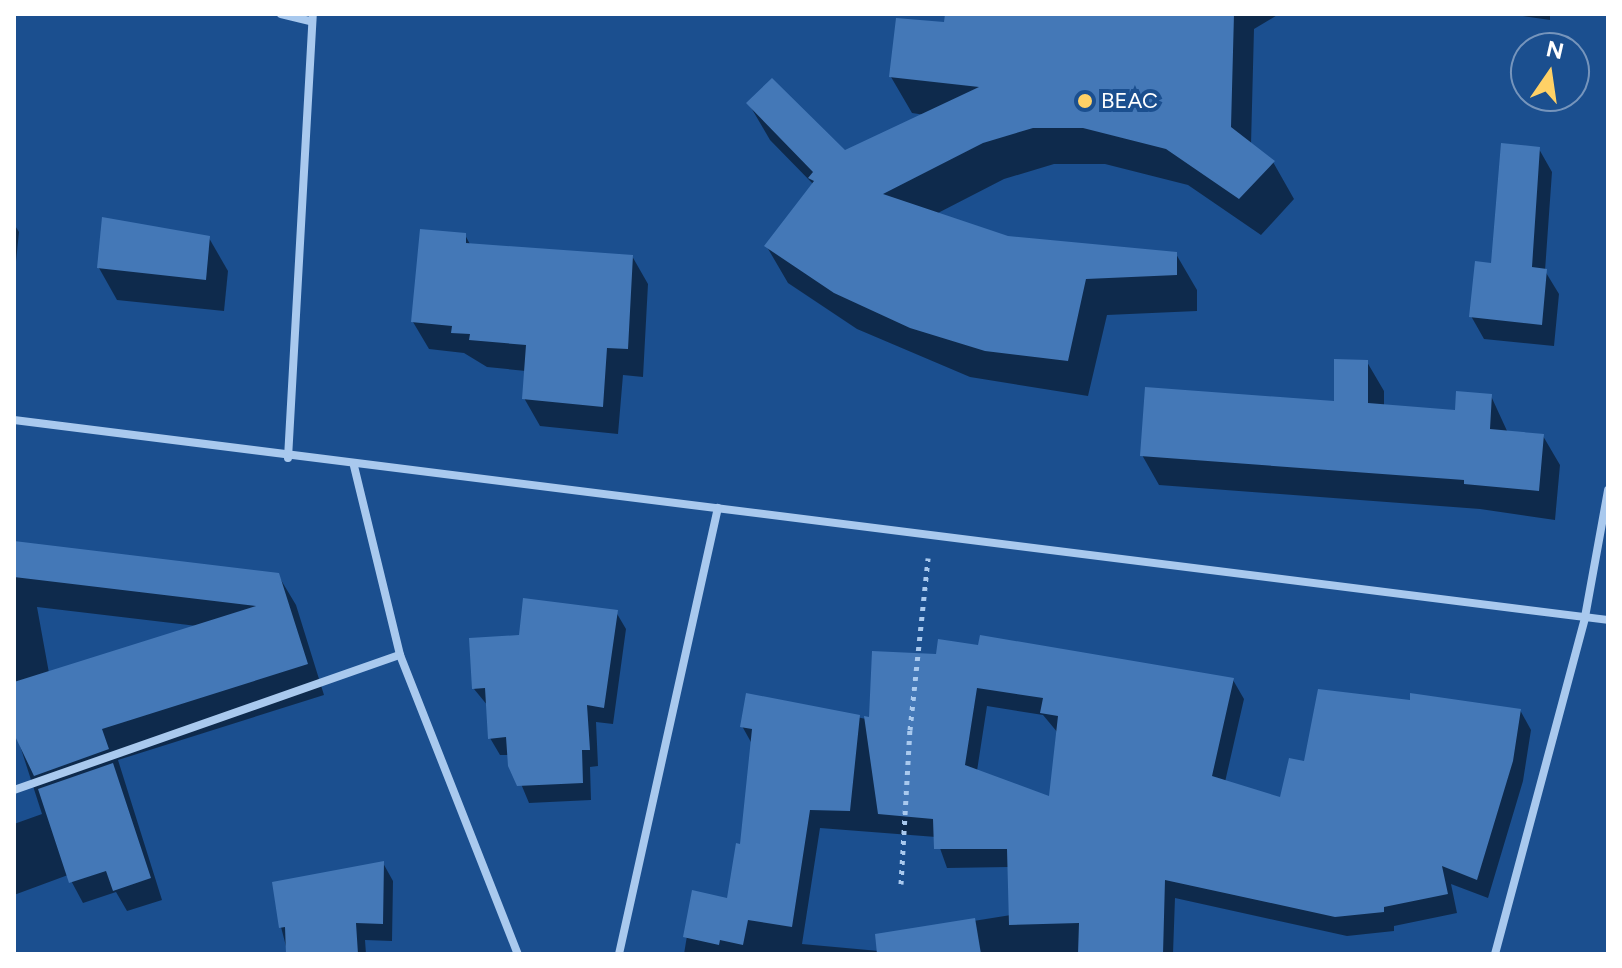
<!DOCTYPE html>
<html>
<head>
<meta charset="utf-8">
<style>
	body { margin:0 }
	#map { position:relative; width:1622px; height:968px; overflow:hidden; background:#1b4f8f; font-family:Figtree,sans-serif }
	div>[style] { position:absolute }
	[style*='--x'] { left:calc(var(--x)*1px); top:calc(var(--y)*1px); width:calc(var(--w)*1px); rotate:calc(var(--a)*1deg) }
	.shadow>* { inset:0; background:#0007 }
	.building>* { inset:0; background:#4478b7 }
	.path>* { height:5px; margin-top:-2.5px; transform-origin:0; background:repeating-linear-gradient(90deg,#a9c9ee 0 4px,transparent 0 10px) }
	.street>* { height:8px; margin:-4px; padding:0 4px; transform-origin:4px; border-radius:4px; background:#a9c9ee }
	.dots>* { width:22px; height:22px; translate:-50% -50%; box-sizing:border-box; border:4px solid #1b4f8f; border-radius:50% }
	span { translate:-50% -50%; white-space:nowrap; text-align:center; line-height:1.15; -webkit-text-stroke:8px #1b4f8f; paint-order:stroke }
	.poi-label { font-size:22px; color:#fff }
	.left { translate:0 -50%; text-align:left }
	.frame { position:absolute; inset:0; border:16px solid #fff; pointer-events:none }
	.north { position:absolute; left:1510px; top:32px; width:80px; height:80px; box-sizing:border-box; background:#1b4f8f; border:2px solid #7695bc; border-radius:50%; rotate:13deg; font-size:22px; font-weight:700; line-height:32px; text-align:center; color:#fff }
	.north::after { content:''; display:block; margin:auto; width:28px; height:36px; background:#ffd166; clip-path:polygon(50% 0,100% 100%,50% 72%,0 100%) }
</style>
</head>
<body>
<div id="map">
	<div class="shadow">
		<div style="clip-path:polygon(947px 14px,1279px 14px,1254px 29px,1251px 145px,1273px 162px,1294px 199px,1261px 235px,1188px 185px,1105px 164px,1054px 164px,1004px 179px,936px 214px,1008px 238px,1176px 254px,1197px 290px,1197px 311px,1107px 315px,1088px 396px,970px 377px,857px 329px,788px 283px,767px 247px,814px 185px,770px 140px,749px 104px,845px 152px,925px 115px,912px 113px,891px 77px,946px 24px)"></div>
		<div style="clip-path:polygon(1509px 14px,1550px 14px,1550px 20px)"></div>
		<div style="clip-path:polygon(1539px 149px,1552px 172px,1545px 271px,1559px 294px,1554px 346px,1484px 339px,1471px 316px)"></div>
		<div style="clip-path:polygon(14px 224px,19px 232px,14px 281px)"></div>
		<div style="clip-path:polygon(465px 235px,471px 246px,632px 256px,648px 284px,643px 377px,623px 375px,618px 434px,540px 426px,524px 398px,526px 371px,487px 367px,464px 353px,429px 349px,413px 322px)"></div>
		<div style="clip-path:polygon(209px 238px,228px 271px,224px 311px,117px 300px,99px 268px)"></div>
		<div style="clip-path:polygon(1367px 362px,1384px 391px,1384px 407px,1457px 412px,1491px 396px,1508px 433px,1543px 436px,1560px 465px,1555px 520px,1480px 509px,1159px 485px,1142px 455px,1336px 403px)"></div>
		<div style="clip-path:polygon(evenodd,14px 543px,278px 575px,296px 605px,324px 695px,118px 760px,162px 900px,127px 911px,116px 892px,83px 903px,68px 875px,14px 895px,14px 824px,42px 814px,14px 727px,14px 543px,37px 607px,197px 626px,49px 673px,37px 607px)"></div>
		<div style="clip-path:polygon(616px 612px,626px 629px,613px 724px,596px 722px,598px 766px,590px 767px,591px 800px,529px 803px,509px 755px,500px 755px,490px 738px,488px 706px,474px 689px,521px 637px)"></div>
		<div style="clip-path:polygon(evenodd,874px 653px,1233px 680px,1244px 699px,1225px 782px,1282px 799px,1305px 763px,1411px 702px,1520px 710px,1531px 730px,1523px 781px,1488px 898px,1451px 884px,1457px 913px,1394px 926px,1394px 931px,1347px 936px,1175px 898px,1173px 954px,684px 954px,694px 893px,729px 900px,741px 846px,752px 744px,742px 726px,748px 695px,871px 720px,874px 653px,987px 706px,1043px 715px,1058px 733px,1051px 799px,977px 771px,987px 706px,874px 653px,820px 828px,936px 837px,947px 868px,1009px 867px,1011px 915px,898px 933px,901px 953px,802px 944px,820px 828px)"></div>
		<div style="clip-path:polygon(383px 863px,393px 881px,392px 941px,365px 940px,366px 954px,288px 954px,281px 927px)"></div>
	</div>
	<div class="building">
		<div style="clip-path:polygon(945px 14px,1234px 14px,1231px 127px,1275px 161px,1239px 199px,1166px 149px,1083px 128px,1033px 128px,983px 143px,883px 194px,1008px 236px,1177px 252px,1177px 275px,1086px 279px,1068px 361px,985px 351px,910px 328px,834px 293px,764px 246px,814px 181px,808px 178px,813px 172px,746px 103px,772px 78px,845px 150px,979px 87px,889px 77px,896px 18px,944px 22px)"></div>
		<div style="clip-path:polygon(1501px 143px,1540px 147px,1532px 267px,1547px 269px,1542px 325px,1469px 317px,1475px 261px,1491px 263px)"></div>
		<div style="clip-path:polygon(102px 217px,210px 236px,206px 280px,97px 268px)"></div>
		<div style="clip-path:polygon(420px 229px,466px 233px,466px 243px,633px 255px,628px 349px,607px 348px,603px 407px,522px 399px,526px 345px,469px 340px,470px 334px,451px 333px,452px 326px,411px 322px)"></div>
		<div style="clip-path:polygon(1334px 359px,1368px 360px,1368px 403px,1455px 410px,1456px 391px,1492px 394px,1490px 429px,1544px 434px,1539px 491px,1464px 484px,1464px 480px,1140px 456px,1145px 387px,1334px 401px)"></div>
		<div style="clip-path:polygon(14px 541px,279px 573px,308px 664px,102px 729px,109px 749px,34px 776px,14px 734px,14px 682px,256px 606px,14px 577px)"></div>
		<div style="clip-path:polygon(523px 598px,618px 610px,604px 708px,587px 705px,590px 750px,582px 750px,583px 783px,517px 786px,508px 766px,506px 737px,488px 739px,485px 688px,472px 689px,469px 638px,519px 635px)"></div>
		<div style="clip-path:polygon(evenodd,980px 635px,1234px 678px,1212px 776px,1280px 797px,1289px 758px,1304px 761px,1318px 689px,1410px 700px,1410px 693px,1521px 709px,1513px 761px,1477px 880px,1442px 866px,1448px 894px,1384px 907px,1384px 912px,1335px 917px,1165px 880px,1163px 954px,1078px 954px,1079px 923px,1009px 925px,1007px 849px,934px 849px,933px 819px,878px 814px,864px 716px,869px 717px,872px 651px,936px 654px,938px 639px,978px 645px,980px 635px,977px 688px,1043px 698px,1040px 713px,1058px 716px,1049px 796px,965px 765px,977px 688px)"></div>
		<div style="clip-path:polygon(746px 693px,860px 715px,850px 811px,810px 810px,792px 927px,748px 920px,743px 945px,720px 940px,719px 945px,683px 937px,692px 890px,727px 898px,736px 843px,740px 844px,752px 729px,740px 727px)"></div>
		<div style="clip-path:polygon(113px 763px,151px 878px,113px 891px,106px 871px,69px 883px,38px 789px)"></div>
		<div style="clip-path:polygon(384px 861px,383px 924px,356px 923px,358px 954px,286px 954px,285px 927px,279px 928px,272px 882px)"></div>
		<div style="clip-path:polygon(975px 918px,981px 954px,877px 954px,875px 934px)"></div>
	</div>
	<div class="path">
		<div style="--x:901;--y:884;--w:154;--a:-86.7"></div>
		<div style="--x:910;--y:730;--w:173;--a:-84"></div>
	</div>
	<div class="street">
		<div style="--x:281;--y:14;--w:32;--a:14"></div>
		<div style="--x:14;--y:420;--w:1606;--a:7.15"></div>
		<div style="--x:288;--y:458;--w:445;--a:-86.8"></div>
		<div style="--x:354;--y:466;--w:195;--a:76.3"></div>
		<div style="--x:400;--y:655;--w:321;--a:68.5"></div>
		<div style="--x:14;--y:790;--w:409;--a:-19.3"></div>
		<div style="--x:619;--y:954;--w:457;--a:-77.5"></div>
		<div style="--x:1495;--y:954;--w:349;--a:-75"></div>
		<div style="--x:1585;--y:617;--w:129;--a:-79.7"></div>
	</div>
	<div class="dots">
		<div style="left:1085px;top:101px;background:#ffd166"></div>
	</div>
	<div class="poi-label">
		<span class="left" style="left:1101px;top:101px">BEAC</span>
	</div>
	<div class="frame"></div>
	<div class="north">N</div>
</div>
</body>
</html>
